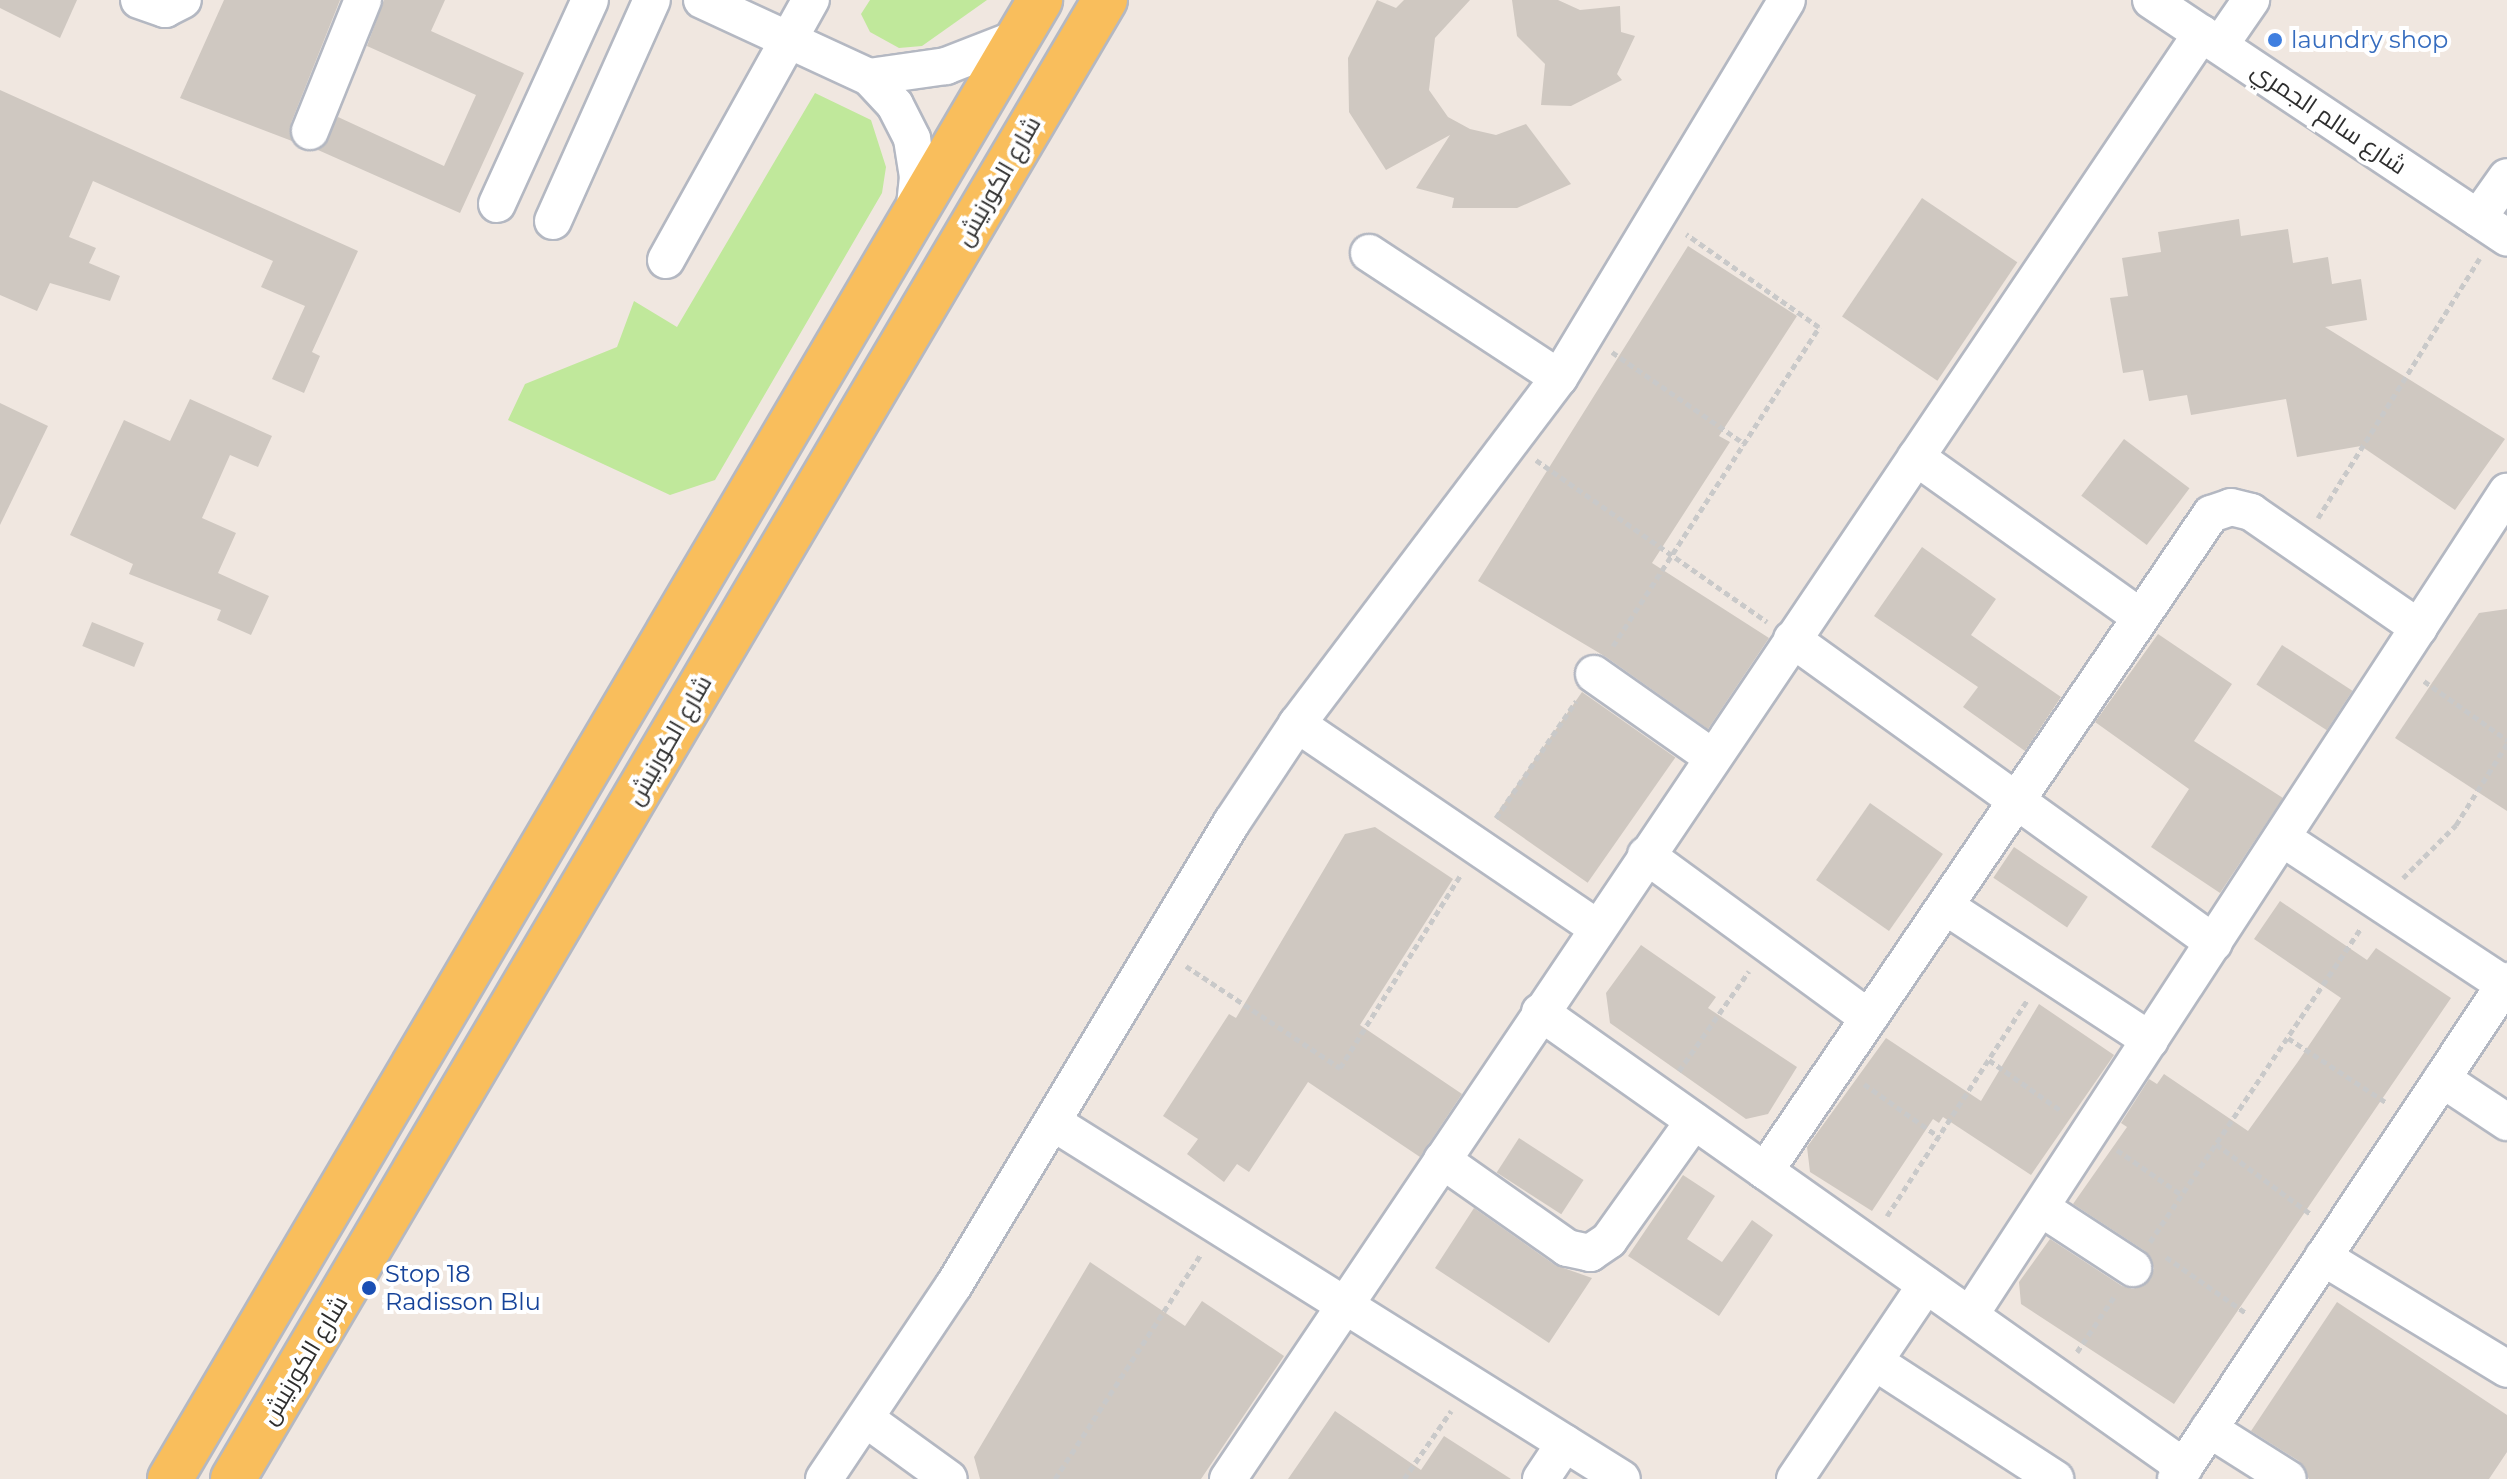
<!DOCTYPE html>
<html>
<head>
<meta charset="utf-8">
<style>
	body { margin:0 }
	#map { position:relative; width:2507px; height:1479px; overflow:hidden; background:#f0e7e0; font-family:Montserrat,Cairo,sans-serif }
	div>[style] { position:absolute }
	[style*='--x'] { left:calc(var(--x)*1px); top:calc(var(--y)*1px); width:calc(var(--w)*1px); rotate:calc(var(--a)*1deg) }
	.green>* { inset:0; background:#c0e89b }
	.building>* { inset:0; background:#cfc8c1; transform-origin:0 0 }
	.path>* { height:5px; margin-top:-2.5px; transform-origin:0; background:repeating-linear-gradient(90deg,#c9c9c9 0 6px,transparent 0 10px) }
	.roads { filter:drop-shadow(2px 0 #b4b8c2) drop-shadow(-2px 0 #b4b8c2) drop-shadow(0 2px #b4b8c2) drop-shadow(0 -2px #b4b8c2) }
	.minor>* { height:36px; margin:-18px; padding:0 18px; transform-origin:18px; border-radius:18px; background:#fff }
	.major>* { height:44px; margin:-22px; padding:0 22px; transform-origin:22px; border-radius:22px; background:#f9be5c }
	.dots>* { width:22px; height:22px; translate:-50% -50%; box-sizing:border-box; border:4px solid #fff; border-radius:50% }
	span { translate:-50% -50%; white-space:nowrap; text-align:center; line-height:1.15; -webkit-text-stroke:8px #fff; paint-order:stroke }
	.shop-label { font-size:24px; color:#366cbe }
	.left { translate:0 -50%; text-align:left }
	.street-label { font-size:24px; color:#2e2e2e }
	.transit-label { font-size:24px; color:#164399 }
</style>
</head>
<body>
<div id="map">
	<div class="green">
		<div style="clip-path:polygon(870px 0,987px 0,922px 46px,899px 48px,870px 32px,861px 14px)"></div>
		<div style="clip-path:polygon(815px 93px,871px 120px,886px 167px,882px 193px,715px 480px,670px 495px,508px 420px,525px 384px,617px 347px,634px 301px,677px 327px)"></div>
	</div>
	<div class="building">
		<div style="clip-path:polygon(0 0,77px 0,60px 38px,0 8px)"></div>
		<div style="clip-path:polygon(224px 0,340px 0,291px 123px,292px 141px,180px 98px)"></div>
		<div style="clip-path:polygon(384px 0,445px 0,431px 31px,524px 73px,460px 213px,318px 150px,338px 117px,444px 166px,476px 95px,367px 46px)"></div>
		<div style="clip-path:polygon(1377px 0,1396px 8px,1404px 0,1470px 0,1435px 38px,1429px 90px,1448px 117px,1470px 129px,1496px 135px,1526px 124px,1571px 184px,1517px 208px,1452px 208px,1454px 198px,1416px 188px,1450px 135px,1386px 170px,1349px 112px,1348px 58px)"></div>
		<div style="clip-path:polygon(1512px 0,1558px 0,1580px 10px,1620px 6px,1621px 32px,1635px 36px,1617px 74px,1622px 80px,1571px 106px,1541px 105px,1545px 64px,1517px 36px)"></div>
		<div style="clip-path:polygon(0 90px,358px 251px,312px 352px,320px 356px,304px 393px,272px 379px,305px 306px,261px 287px,273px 261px,93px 181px,69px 237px,96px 248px,89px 263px,120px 276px,110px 301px,50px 283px,37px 311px,0 295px)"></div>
		<div style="left:1922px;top:198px;width:115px;height:143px;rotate:34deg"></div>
		<div style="clip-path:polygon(2239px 219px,2241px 236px,2288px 229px,2293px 263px,2328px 257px,2332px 284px,2361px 279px,2367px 320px,2325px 327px,2505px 439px,2455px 510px,2361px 446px,2297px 457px,2286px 399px,2191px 415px,2187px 395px,2149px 401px,2143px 370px,2123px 373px,2110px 298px,2128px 296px,2122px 258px,2161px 252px,2158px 232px)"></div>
		<div style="clip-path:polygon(1688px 246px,1797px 316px,1719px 436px,1730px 442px,1652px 563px,1769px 638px,1708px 729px,1606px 657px,1478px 581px)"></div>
		<div style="clip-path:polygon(190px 399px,272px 436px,258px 467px,230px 455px,202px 518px,236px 533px,218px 573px,269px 596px,251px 635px,217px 620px,221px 610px,129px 574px,133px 564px,70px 535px,124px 420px,170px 441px)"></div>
		<div style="clip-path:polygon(0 403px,48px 426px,0 525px)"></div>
		<div style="left:2124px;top:439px;width:82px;height:71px;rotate:37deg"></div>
		<div style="clip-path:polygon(1922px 547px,1996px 599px,1971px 635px,2061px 697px,2025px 751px,1963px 707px,1978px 687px,1874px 616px)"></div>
		<div style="clip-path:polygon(2507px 609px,2507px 811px,2395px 738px,2479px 613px)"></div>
		<div style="left:92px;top:622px;width:56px;height:26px;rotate:22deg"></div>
		<div style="clip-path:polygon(2158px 634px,2232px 684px,2194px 741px,2283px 798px,2220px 893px,2151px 847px,2189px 789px,2095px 722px)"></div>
		<div style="left:2282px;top:645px;width:84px;height:47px;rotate:33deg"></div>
		<div style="left:1582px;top:692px;width:114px;height:153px;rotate:35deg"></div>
		<div style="left:1870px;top:803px;width:89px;height:94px;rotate:35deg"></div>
		<div style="clip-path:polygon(1375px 827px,1453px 879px,1360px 1025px,1462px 1094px,1420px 1157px,1308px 1082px,1249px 1172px,1237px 1164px,1224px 1182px,1187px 1154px,1198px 1139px,1163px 1116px,1229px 1014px,1236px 1018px,1345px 834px)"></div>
		<div style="left:2014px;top:847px;width:89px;height:37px;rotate:34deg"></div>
		<div style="clip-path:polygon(2280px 901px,2367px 960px,2376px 948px,2451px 998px,2174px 1404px,2021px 1304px,2019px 1282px,2050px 1239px,2122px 1286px,2133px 1289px,2150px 1280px,2154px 1268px,2145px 1251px,2073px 1204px,2127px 1127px,2121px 1123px,2149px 1079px,2157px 1084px,2164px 1074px,2248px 1131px,2297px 1063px,2341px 998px,2254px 939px)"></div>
		<div style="clip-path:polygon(1641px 945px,1716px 997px,1708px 1008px,1797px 1067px,1768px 1114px,1746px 1119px,1610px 1023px,1606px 993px)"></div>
		<div style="clip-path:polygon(2039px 1004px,2114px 1055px,2031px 1175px,1943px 1117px,1939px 1123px,1933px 1119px,1872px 1211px,1810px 1172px,1807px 1147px,1886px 1038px,1981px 1101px)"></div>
		<div style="left:1519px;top:1138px;width:77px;height:41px;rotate:33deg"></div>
		<div style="clip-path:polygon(1683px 1175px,1715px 1196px,1687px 1239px,1722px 1262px,1752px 1220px,1773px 1235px,1719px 1316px,1628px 1256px)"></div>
		<div style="clip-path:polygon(1474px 1208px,1555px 1265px,1592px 1278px,1549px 1343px,1435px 1268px)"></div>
		<div style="clip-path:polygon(1090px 1262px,1185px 1326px,1202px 1301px,1284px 1356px,1201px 1479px,980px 1479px,974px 1457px)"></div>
		<div style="clip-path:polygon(2337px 1302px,2507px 1415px,2507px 1452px,2489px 1479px,2309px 1479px,2299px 1461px,2251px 1431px)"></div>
		<div style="clip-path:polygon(1335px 1411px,1421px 1470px,1444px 1436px,1511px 1479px,1288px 1479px)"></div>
	</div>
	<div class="path">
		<div style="--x:1612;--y:352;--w:162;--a:34.7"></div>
		<div style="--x:1536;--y:460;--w:282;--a:35"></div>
		<div style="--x:2318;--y:518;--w:306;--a:-58.1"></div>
		<div style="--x:1613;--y:646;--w:380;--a:-57.1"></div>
		<div style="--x:1819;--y:327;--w:162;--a:-145"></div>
		<div style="--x:2424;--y:681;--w:102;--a:35.4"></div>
		<div style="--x:1496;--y:818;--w:142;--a:-55.6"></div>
		<div style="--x:2403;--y:878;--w:75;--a:-45"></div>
		<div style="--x:2456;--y:825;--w:96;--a:-57.8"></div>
		<div style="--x:1186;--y:966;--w:185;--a:33.5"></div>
		<div style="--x:1340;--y:1068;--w:229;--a:-58"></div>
		<div style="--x:2288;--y:1038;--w:118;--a:33.3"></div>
		<div style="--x:1989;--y:1060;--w:90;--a:35.1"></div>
		<div style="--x:1679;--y:1071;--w:122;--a:-55"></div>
		<div style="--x:1864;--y:1084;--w:92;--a:35.2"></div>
		<div style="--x:2216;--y:1144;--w:119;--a:36.5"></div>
		<div style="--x:2117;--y:1150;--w:79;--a:34.7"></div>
		<div style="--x:1887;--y:1216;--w:259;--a:-57"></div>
		<div style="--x:2150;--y:1242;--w:378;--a:-56.1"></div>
		<div style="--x:2166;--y:1257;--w:98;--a:35"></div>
		<div style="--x:2077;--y:1352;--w:70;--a:-56.1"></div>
		<div style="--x:1055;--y:1479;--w:268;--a:-57"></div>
		<div style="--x:1404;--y:1479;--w:83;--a:-55.3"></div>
	</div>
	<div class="roads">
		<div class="minor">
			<div style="--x:139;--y:0;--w:28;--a:19"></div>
			<div style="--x:165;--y:9;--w:20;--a:-27"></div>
			<div style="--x:702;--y:0;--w:184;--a:24.8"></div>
			<div style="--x:869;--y:77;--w:38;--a:47"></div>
			<div style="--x:895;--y:105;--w:38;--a:63"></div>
			<div style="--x:912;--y:139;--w:38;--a:81"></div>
			<div style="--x:918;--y:177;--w:38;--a:96"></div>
			<div style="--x:2151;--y:0;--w:428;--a:33.7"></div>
			<div style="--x:2220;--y:45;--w:55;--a:-55.4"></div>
			<div style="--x:869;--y:77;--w:78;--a:-8.1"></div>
			<div style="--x:946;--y:66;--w:77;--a:-21.3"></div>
			<div style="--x:310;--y:131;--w:141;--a:-68"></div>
			<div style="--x:497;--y:204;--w:224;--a:-65.5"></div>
			<div style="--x:2478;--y:218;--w:50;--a:-54.7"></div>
			<div style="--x:553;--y:221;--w:242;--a:-65.9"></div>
			<div style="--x:1369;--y:253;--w:227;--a:33.3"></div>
			<div style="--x:666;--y:260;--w:298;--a:-60.9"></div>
			<div style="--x:1916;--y:457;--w:275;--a:35.5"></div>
			<div style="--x:1792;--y:639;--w:520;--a:35.77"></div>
			<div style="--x:1594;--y:674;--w:144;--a:35.1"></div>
			<div style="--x:1297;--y:724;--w:363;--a:34.2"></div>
			<div style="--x:2282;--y:838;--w:267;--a:33.4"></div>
			<div style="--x:1646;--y:855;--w:276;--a:36.2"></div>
			<div style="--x:1945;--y:906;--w:245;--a:33.2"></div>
			<div style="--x:1540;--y:1012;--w:789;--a:35.24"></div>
			<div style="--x:2442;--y:1079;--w:78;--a:33.5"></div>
			<div style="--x:1054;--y:1123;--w:670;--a:32.08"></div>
			<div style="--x:1442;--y:1160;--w:153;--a:35.1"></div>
			<div style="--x:1567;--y:1248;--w:24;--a:12"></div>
			<div style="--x:1590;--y:1253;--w:23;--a:-34"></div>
			<div style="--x:1609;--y:1240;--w:146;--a:-54.5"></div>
			<div style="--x:1765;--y:1171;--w:794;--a:-55.83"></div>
			<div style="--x:2211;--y:514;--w:21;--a:-19"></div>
			<div style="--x:2231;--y:507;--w:21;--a:14"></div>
			<div style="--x:2251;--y:512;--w:204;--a:34.6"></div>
			<div style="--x:2041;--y:1208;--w:110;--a:33.1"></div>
			<div style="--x:2323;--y:1257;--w:215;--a:31.3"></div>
			<div style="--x:1970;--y:1315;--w:983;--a:-56.88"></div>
			<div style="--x:1875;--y:1362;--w:215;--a:33"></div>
			<div style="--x:866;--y:1419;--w:102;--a:35.9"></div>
			<div style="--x:2209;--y:1429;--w:93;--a:32.3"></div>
			<div style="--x:824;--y:1479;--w:234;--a:-56.2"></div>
			<div style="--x:954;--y:1285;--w:540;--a:-59.02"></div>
			<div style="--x:1232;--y:822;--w:118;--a:-56.4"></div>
			<div style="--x:1297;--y:724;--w:434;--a:-52.9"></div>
			<div style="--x:1559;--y:378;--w:441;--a:-58.9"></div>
			<div style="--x:1228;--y:1479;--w:1743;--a:-56.04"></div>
			<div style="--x:1541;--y:1479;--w:43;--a:-56.3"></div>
			<div style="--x:1795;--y:1479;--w:234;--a:-56"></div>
			<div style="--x:2176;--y:1479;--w:598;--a:-56.39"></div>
		</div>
		<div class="major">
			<div style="--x:170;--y:1479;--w:1716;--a:-59.53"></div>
			<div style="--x:233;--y:1479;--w:1717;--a:-59.48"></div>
		</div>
	</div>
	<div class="dots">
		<div style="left:2275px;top:40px;background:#3f7fe0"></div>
		<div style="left:369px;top:1288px;background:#1a4fb4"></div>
	</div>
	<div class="shop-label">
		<span class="left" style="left:2291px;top:40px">laundry shop</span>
	</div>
	<div class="street-label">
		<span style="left:2329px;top:118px;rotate:34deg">شارع سالم الجمري</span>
		<span style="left:998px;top:181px;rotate:-60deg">شارع الكورنيش</span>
		<span style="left:669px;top:740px;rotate:-60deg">شارع الكورنيش</span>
		<span style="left:304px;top:1360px;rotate:-59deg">شارع الكورنيش</span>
	</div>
	<div class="transit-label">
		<span class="left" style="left:385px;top:1288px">Stop 18<br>Radisson Blu</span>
	</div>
</div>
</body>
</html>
